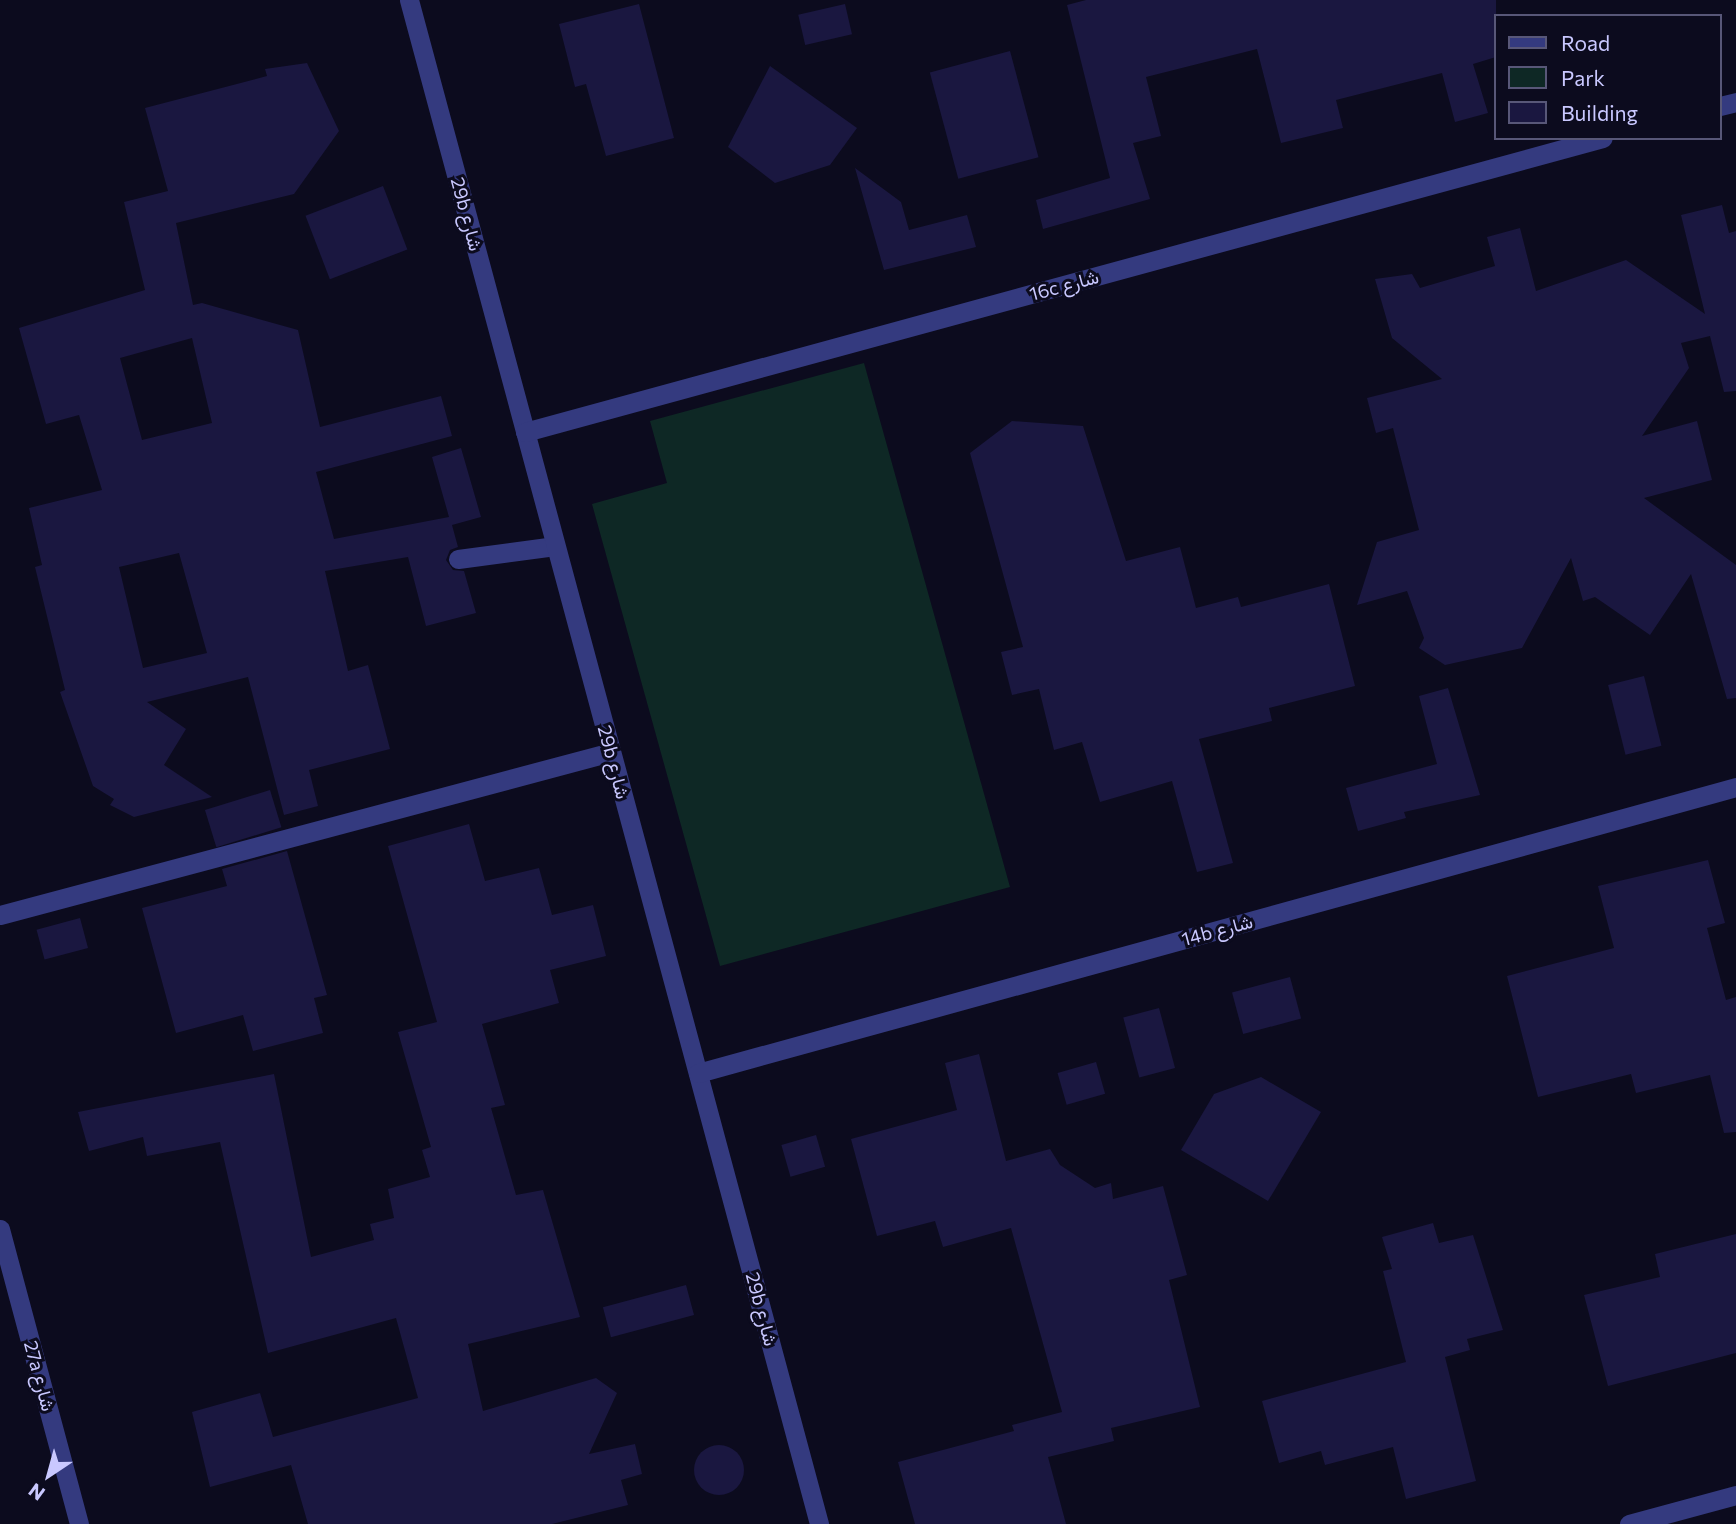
<!DOCTYPE html>
<html>
<head>
<meta charset="utf-8">
<style>
	body { margin:0 }
	#map { position:relative; width:1736px; height:1524px; overflow:hidden; background:#0c0b1e; font-family:Commissioner,Vazirmatn,sans-serif }
	div>[style] { position:absolute }
	[style*='--x'] { left:calc(var(--x)*1px); top:calc(var(--y)*1px); width:calc(var(--w)*1px); rotate:calc(var(--a)*1deg) }
	.green>* { inset:0; background:#0e2825 }
	.building>* { inset:0; background:#1a1740; transform-origin:0 0 }
	.round { border-radius:50% }
	.service>* { height:19px; margin:-9.5px; padding:0 9.5px; transform-origin:9.5px; border-radius:9.5px; background:#343a7f }
	.minor>* { height:19px; margin:-9.5px; padding:0 9.5px; transform-origin:9.5px; border-radius:9.5px; background:#343a7f }
	span { translate:-50% -50%; white-space:nowrap; text-align:center; line-height:1.15; -webkit-text-stroke:6px #0c0b1e; paint-order:stroke }
	.street-label { font-size:19px; color:#c9c8ff }
	.legend { position:absolute; left:1494px; top:14px; width:228px; height:126px; box-sizing:border-box; background:#0c0b1e; border:2px solid #585778; margin:0; padding:9px 12px; list-style:none; font-size:21px; color:#c9c8ff }
	.legend li { display:flex; align-items:center; gap:14px; height:35px }
	.legend b { width:35px; border:2px solid #585778 }
	.north { position:absolute; left:14px; top:1440px; width:70px; height:70px; -webkit-text-stroke:5px #0c0b1e; paint-order:stroke; rotate:216deg; font-size:19px; font-weight:700; line-height:28px; text-align:center; color:#c9c8ff }
	.north::after { content:''; display:block; margin:auto; width:24px; height:32px; background:#c9c8ff; clip-path:polygon(50% 0,100% 100%,50% 72%,0 100%) }
</style>
</head>
<body>
<div id="map">
	<div class="green">
		<div style="clip-path:polygon(864px 363px,1010px 887px,720px 966px,592px 504px,667px 483px,650px 421px)"></div>
	</div>
	<div class="building">
		<div style="clip-path:polygon(1086px 0,1496px 0,1496px 57px,1473px 64px,1488px 113px,1455px 122px,1442px 73px,1336px 100px,1343px 128px,1281px 143px,1257px 49px,1146px 77px,1161px 136px,1133px 143px,1150px 199px,1043px 229px,1036px 200px,1110px 178px,1067px 5px)"></div>
		<div style="clip-path:polygon(639px 4px,674px 138px,606px 156px,586px 84px,575px 87px,559px 24px)"></div>
		<div style="left:845px;top:4px;width:31px;height:48px;rotate:77deg"></div>
		<div style="left:1010px;top:51px;width:110px;height:83px;rotate:75deg"></div>
		<div style="clip-path:polygon(evenodd,307px 63px,339px 131px,294px 194px,176px 223px,193px 305px,202px 303px,298px 330px,320px 427px,441px 396px,452px 436px,316px 472px,334px 539px,449px 517px,432px 457px,461px 448px,481px 517px,452px 525px,458px 547px,450px 550px,446px 560px,453px 570px,464px 571px,476px 613px,426px 626px,408px 557px,325px 571px,348px 671px,368px 665px,390px 749px,309px 770px,318px 806px,284px 815px,248px 677px,147px 702px,186px 729px,164px 765px,212px 797px,134px 817px,110px 805px,114px 799px,93px 786px,60px 692px,65px 690px,35px 567px,42px 565px,29px 508px,102px 490px,79px 415px,46px 424px,19px 328px,145px 290px,124px 202px,168px 191px,145px 108px,267px 76px,265px 69px,307px 63px,192px 338px,212px 423px,142px 440px,120px 358px,192px 338px,307px 63px,179px 553px,207px 653px,143px 668px,119px 567px,179px 553px)"></div>
		<div style="clip-path:polygon(770px 66px,857px 128px,830px 165px,775px 183px,728px 147px)"></div>
		<div style="clip-path:polygon(855px 168px,901px 202px,909px 230px,967px 215px,976px 247px,884px 270px)"></div>
		<div style="left:383px;top:186px;width:68px;height:83px;rotate:69deg"></div>
		<div style="clip-path:polygon(1722px 205px,1729px 233px,1736px 231px,1736px 391px,1724px 392px,1710px 336px,1681px 343px,1689px 368px,1642px 436px,1697px 421px,1712px 480px,1644px 498px,1736px 565px,1736px 698px,1727px 699px,1691px 574px,1650px 635px,1595px 597px,1583px 601px,1571px 558px,1522px 648px,1445px 665px,1419px 648px,1424px 638px,1407px 591px,1357px 605px,1377px 542px,1419px 530px,1393px 428px,1376px 433px,1367px 398px,1442px 379px,1392px 338px,1375px 279px,1412px 274px,1420px 288px,1495px 266px,1487px 237px,1520px 228px,1536px 291px,1626px 260px,1705px 314px,1681px 215px)"></div>
		<div style="clip-path:polygon(1012px 421px,1083px 426px,1126px 561px,1180px 547px,1196px 608px,1238px 597px,1241px 607px,1329px 584px,1355px 686px,1269px 708px,1272px 721px,1199px 739px,1233px 863px,1197px 872px,1172px 781px,1100px 802px,1082px 742px,1054px 750px,1039px 689px,1012px 695px,1001px 652px,1023px 647px,970px 453px)"></div>
		<div style="left:1644px;top:676px;width:72px;height:37px;rotate:76deg"></div>
		<div style="clip-path:polygon(1448px 688px,1480px 795px,1404px 812px,1406px 818px,1358px 831px,1346px 788px,1437px 764px,1419px 696px)"></div>
		<div style="left:270px;top:790px;width:39px;height:68px;rotate:73deg"></div>
		<div style="clip-path:polygon(469px 824px,485px 881px,539px 868px,552px 915px,593px 905px,606px 956px,550px 970px,559px 1003px,482px 1024px,505px 1105px,491px 1108px,516px 1195px,543px 1190px,580px 1317px,468px 1344px,483px 1411px,596px 1378px,617px 1393px,589px 1454px,635px 1444px,642px 1474px,621px 1480px,628px 1505px,552px 1524px,308px 1524px,291px 1465px,210px 1487px,192px 1412px,260px 1393px,273px 1437px,418px 1398px,396px 1318px,268px 1353px,220px 1142px,147px 1156px,143px 1137px,89px 1151px,78px 1112px,274px 1074px,311px 1257px,374px 1240px,370px 1224px,394px 1218px,388px 1189px,430px 1177px,422px 1150px,431px 1147px,398px 1032px,437px 1022px,388px 846px)"></div>
		<div style="clip-path:polygon(287px 851px,327px 995px,314px 998px,323px 1033px,253px 1051px,243px 1015px,176px 1033px,142px 908px,227px 886px,222px 869px)"></div>
		<div style="clip-path:polygon(1708px 860px,1725px 923px,1707px 928px,1726px 1000px,1736px 997px,1736px 1132px,1724px 1133px,1710px 1075px,1636px 1093px,1631px 1074px,1538px 1097px,1507px 976px,1614px 948px,1598px 886px)"></div>
		<div style="left:80px;top:918px;width:31px;height:45px;rotate:75deg"></div>
		<div style="left:1290px;top:977px;width:43px;height:60px;rotate:75deg"></div>
		<div style="left:1159px;top:1008px;width:62px;height:37px;rotate:75deg"></div>
		<div style="clip-path:polygon(979px 1054px,1006px 1161px,1050px 1149px,1060px 1165px,1095px 1188px,1111px 1183px,1113px 1199px,1163px 1186px,1187px 1275px,1169px 1280px,1200px 1407px,1111px 1428px,1114px 1441px,1048px 1457px,1066px 1524px,915px 1524px,898px 1462px,1014px 1431px,1012px 1425px,1062px 1412px,1011px 1228px,943px 1247px,935px 1221px,877px 1236px,851px 1139px,957px 1110px,945px 1063px)"></div>
		<div style="left:1096px;top:1062px;width:33px;height:40px;rotate:74deg"></div>
		<div style="clip-path:polygon(1261px 1077px,1321px 1112px,1268px 1201px,1181px 1150px,1214px 1094px)"></div>
		<div style="left:816px;top:1135px;width:33px;height:36px;rotate:74deg"></div>
		<div style="clip-path:polygon(1433px 1223px,1439px 1243px,1473px 1235px,1503px 1330px,1467px 1339px,1470px 1350px,1445px 1357px,1476px 1481px,1406px 1499px,1393px 1447px,1325px 1465px,1321px 1451px,1279px 1463px,1262px 1401px,1406px 1362px,1383px 1271px,1392px 1269px,1382px 1237px)"></div>
		<div style="clip-path:polygon(1736px 1234px,1736px 1353px,1608px 1386px,1584px 1295px,1660px 1277px,1655px 1254px)"></div>
		<div style="left:686px;top:1285px;width:31px;height:86px;rotate:75deg"></div>
		<div class="round" style="left:694px;top:1445px;width:50px;height:50px"></div>
	</div>
	<div class="service">
		<div style="--x:458;--y:559;--w:98;--a:-7.6"></div>
		<div style="--x:0;--y:915;--w:632;--a:-14.94"></div>
	</div>
	<div class="minor">
		<div style="--x:409;--y:0;--w:1578;--a:74.94"></div>
		<div style="--x:1720;--y:106;--w:16;--a:-14"></div>
		<div style="--x:525;--y:432;--w:1117;--a:-15.26"></div>
		<div style="--x:698;--y:1073;--w:1077;--a:-15.4"></div>
		<div style="--x:0;--y:1229;--w:305;--a:75"></div>
		<div style="--x:1629;--y:1524;--w:111;--a:-15.2"></div>
	</div>
	<div class="street-label">
		<span style="left:467px;top:214px;rotate:75deg">29b شارع</span>
		<span style="left:1064px;top:285px;rotate:-15deg">16c شارع</span>
		<span style="left:614px;top:762px;rotate:75deg">29b شارع</span>
		<span style="left:1217px;top:930px;rotate:-15deg">14b شارع</span>
		<span style="left:762px;top:1309px;rotate:75deg">29b شارع</span>
		<span style="left:40px;top:1376px;rotate:75deg">27a شارع</span>
	</div>
	<ul class="legend">
	<li><b style="height:9px;background:#343a7f"></b>Road</li>
	<li><b style="height:19px;background:#0e2825"></b>Park</li>
	<li><b style="height:19px;background:#1a1740"></b>Building</li>
	</ul>
	<div class="north">N</div>
</div>
</body>
</html>
